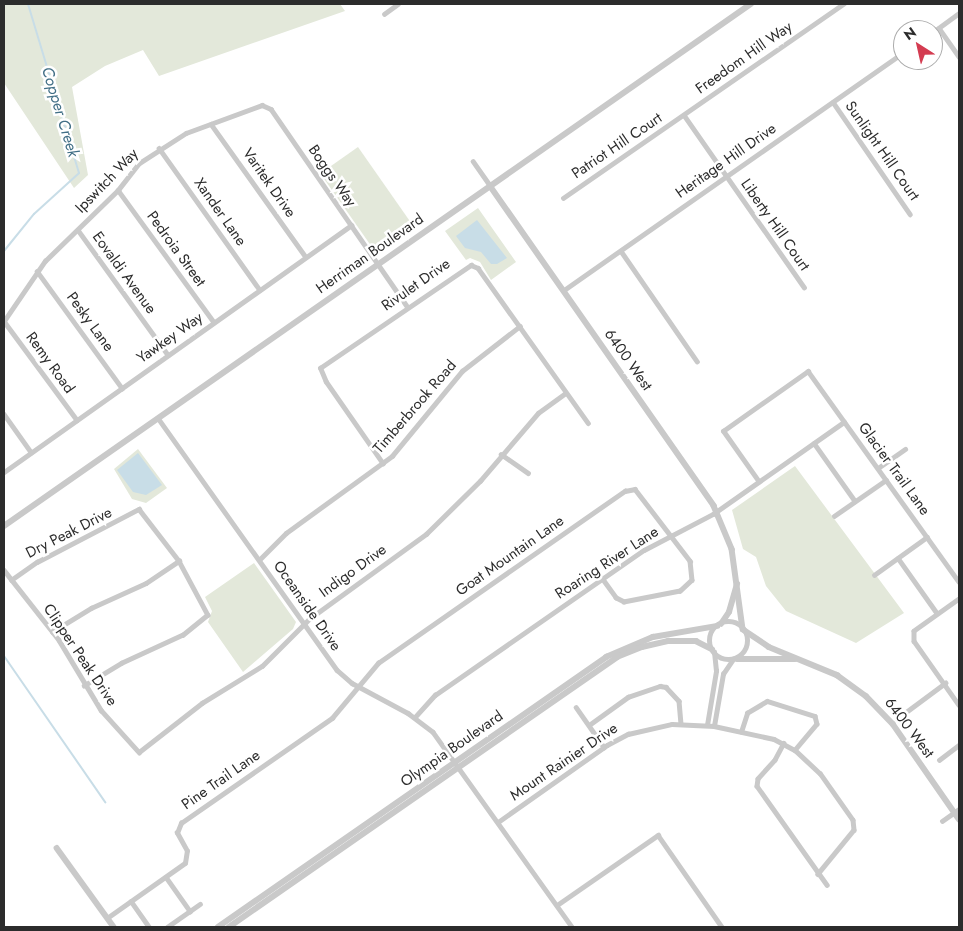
<!DOCTYPE html>
<html>
<head>
<meta charset="utf-8">
<style>
	body { margin:0 }
	#map { position:relative; width:963px; height:931px; overflow:hidden; background:#fff; font-family:Jost,sans-serif }
	div>[style] { position:absolute }
	[style*='--x'] { left:calc(var(--x)*1px); top:calc(var(--y)*1px); width:calc(var(--w)*1px); rotate:calc(var(--a)*1deg) }
	.green>* { inset:0; background:#e3e8da; transform-origin:0 0 }
	.water>* { inset:0; background:#c8dde7 }
	.stream>* { height:2px; margin:-1px; padding:0 1px; transform-origin:1px; border-radius:1px; background:#c8dde7 }
	.minor>* { height:4.5px; margin:-2.25px; padding:0 2.25px; transform-origin:2.25px; border-radius:2.25px; background:#c9c9c9 }
	.tertiary>* { height:5.5px; margin:-2.75px; padding:0 2.75px; transform-origin:2.75px; border-radius:2.75px; background:#c9c9c9 }
	.tertiary>.ring { margin:-2.75px; padding:0; box-sizing:content-box; background:none; border:5.5px solid #c9c9c9; border-radius:50% }
	span { translate:-50% -50%; white-space:nowrap; text-align:center; line-height:1.15; -webkit-text-stroke:5px #fff; paint-order:stroke }
	.street-label { font-size:15px; color:#2c2c2c }
	.water-label { font-size:16px; color:#426f86; font-style:italic }
	.frame { position:absolute; inset:0; border:5px solid #2c2c2c; pointer-events:none }
	.north { position:absolute; left:893px; top:20px; width:50px; height:50px; box-sizing:border-box; background:#fff; border:1px solid #ababab; border-radius:50%; rotate:325deg; font-size:14px; font-weight:700; line-height:20px; text-align:center; color:#2c2c2c }
	.north::after { content:''; display:block; margin:auto; width:18px; height:22px; background:#d43c51; clip-path:polygon(50% 0,100% 100%,50% 72%,0 100%) }
</style>
</head>
<body>
<div id="map">
	<div class="green">
		<div style="clip-path:polygon(4px 4px,340px 4px,345px 11px,159px 76px,143px 50px,105px 66px,72px 87px,88px 175px,74px 188px,4px 83px)"></div>
		<div style="left:358px;top:147px;width:93px;height:46px;rotate:55deg"></div>
		<div style="clip-path:polygon(478px 208px,516px 262px,491px 280px,480px 262px,470px 258px,466px 260px,445px 231px)"></div>
		<div style="clip-path:polygon(138px 449px,167px 488px,146px 503px,132px 499px,114px 469px)"></div>
		<div style="clip-path:polygon(795px 466px,904px 613px,856px 643px,786px 611px,766px 586px,756px 557px,743px 549px,732px 510px)"></div>
		<div style="clip-path:polygon(254px 563px,296px 622px,293px 629px,243px 672px,208px 622px,212px 611px,205px 597px)"></div>
	</div>
	<div class="water">
		<div style="clip-path:polygon(477px 220px,507px 258px,497px 264px,491px 264px,481px 252px,465px 248px,456px 236px)"></div>
		<div style="clip-path:polygon(138px 453px,162px 485px,146px 495px,133px 492px,117px 470px)"></div>
	</div>
	<div class="stream">
		<div style="--x:4;--y:251;--w:48;--a:-51"></div>
		<div style="--x:34;--y:214;--w:61;--a:-42.3"></div>
		<div style="--x:79;--y:173;--w:177;--a:-106.8"></div>
		<div style="--x:4;--y:656;--w:178;--a:55.3"></div>
	</div>
	<div class="minor">
		<div style="--x:384;--y:14;--w:17;--a:-36"></div>
		<div style="--x:939;--y:28;--w:35;--a:55"></div>
		<div style="--x:933;--y:32;--w:32;--a:-36"></div>
		<div style="--x:833;--y:102;--w:136;--a:55.5"></div>
		<div style="--x:684;--y:115;--w:210;--a:55.1"></div>
		<div style="--x:211;--y:124;--w:163;--a:54.5"></div>
		<div style="--x:159;--y:148;--w:174;--a:54.6"></div>
		<div style="--x:473;--y:161;--w:32;--a:55"></div>
		<div style="--x:118;--y:190;--w:163;--a:54"></div>
		<div style="--x:563;--y:198;--w:341;--a:-34.7"></div>
		<div style="--x:78;--y:230;--w:154;--a:54.2"></div>
		<div style="--x:621;--y:251;--w:134;--a:55.4"></div>
		<div style="--x:37;--y:271;--w:145;--a:54"></div>
		<div style="--x:564;--y:290;--w:414;--a:-35"></div>
		<div style="--x:4;--y:321;--w:73;--a:-55.7"></div>
		<div style="--x:45;--y:261;--w:102;--a:-44.2"></div>
		<div style="--x:118;--y:190;--w:33;--a:-52"></div>
		<div style="--x:138;--y:164;--w:57;--a:-32.9"></div>
		<div style="--x:186;--y:133;--w:81;--a:-20.2"></div>
		<div style="--x:262;--y:105;--w:10;--a:24"></div>
		<div style="--x:271;--y:109;--w:239;--a:55.4"></div>
		<div style="--x:4;--y:321;--w:123;--a:53.6"></div>
		<div style="--x:4;--y:414;--w:47;--a:54.6"></div>
		<div style="--x:158;--y:418;--w:309;--a:54.6"></div>
		<div style="--x:337;--y:670;--w:20;--a:41"></div>
		<div style="--x:352;--y:683;--w:64;--a:28.2"></div>
		<div style="--x:408;--y:713;--w:31;--a:37"></div>
		<div style="--x:433;--y:732;--w:239;--a:54.5"></div>
		<div style="--x:814;--y:443;--w:71;--a:54.7"></div>
		<div style="--x:501;--y:454;--w:33;--a:35"></div>
		<div style="--x:383;--y:464;--w:100;--a:-124.8"></div>
		<div style="--x:326;--y:382;--w:15;--a:-113"></div>
		<div style="--x:320;--y:368;--w:183;--a:-34.3"></div>
		<div style="--x:471;--y:265;--w:8;--a:23"></div>
		<div style="--x:478;--y:268;--w:190;--a:54.6"></div>
		<div style="--x:878;--y:468;--w:33;--a:-35"></div>
		<div style="--x:4;--y:472;--w:426;--a:-35.4"></div>
		<div style="--x:759;--y:482;--w:62;--a:-125.2"></div>
		<div style="--x:723;--y:431;--w:104;--a:-35.2"></div>
		<div style="--x:808;--y:371;--w:259;--a:54.4"></div>
		<div style="--x:834;--y:516;--w:63;--a:-34.7"></div>
		<div style="--x:898;--y:558;--w:67;--a:54.7"></div>
		<div style="--x:259;--y:560;--w:38;--a:-45"></div>
		<div style="--x:286;--y:533;--w:131;--a:-36"></div>
		<div style="--x:392;--y:456;--w:110;--a:-50.5"></div>
		<div style="--x:462;--y:371;--w:73;--a:-37.8"></div>
		<div style="--x:4;--y:570;--w:89;--a:51.8"></div>
		<div style="--x:59;--y:640;--w:82;--a:59"></div>
		<div style="--x:101;--y:710;--w:57;--a:47.9"></div>
		<div style="--x:139;--y:752;--w:80;--a:-37.9"></div>
		<div style="--x:202;--y:703;--w:70;--a:-31.7"></div>
		<div style="--x:262;--y:666;--w:66;--a:-45"></div>
		<div style="--x:309;--y:619;--w:145;--a:-36"></div>
		<div style="--x:426;--y:534;--w:76;--a:-44.5"></div>
		<div style="--x:480;--y:481;--w:89;--a:-49.5"></div>
		<div style="--x:538;--y:413;--w:34;--a:-36"></div>
		<div style="--x:874;--y:575;--w:65;--a:-35.6"></div>
		<div style="--x:11;--y:580;--w:32;--a:-35"></div>
		<div style="--x:37;--y:562;--w:115;--a:-27.5"></div>
		<div style="--x:139;--y:509;--w:66;--a:52.4"></div>
		<div style="--x:179;--y:561;--w:61;--a:61.8"></div>
		<div style="--x:208;--y:615;--w:32;--a:141"></div>
		<div style="--x:183;--y:635;--w:67;--a:155.3"></div>
		<div style="--x:122;--y:663;--w:44;--a:148.8"></div>
		<div style="--x:959;--y:599;--w:55;--a:144.6"></div>
		<div style="--x:914;--y:631;--w:10;--a:90"></div>
		<div style="--x:914;--y:641;--w:78;--a:54.9"></div>
		<div style="--x:52;--y:632;--w:46;--a:-31.6"></div>
		<div style="--x:91;--y:608;--w:60;--a:-24.4"></div>
		<div style="--x:146;--y:583;--w:40;--a:-34"></div>
		<div style="--x:576;--y:707;--w:49;--a:55"></div>
		<div style="--x:906;--y:712;--w:49;--a:-36.6"></div>
		<div style="--x:415;--y:717;--w:30;--a:-48"></div>
		<div style="--x:435;--y:695;--w:254;--a:-34.8"></div>
		<div style="--x:644;--y:550;--w:78;--a:-27.6"></div>
		<div style="--x:713;--y:514;--w:160;--a:-35.1"></div>
		<div style="--x:589;--y:725;--w:48;--a:-35.7"></div>
		<div style="--x:628;--y:697;--w:34;--a:-19"></div>
		<div style="--x:660;--y:686;--w:6;--a:9"></div>
		<div style="--x:666;--y:687;--w:19;--a:47"></div>
		<div style="--x:679;--y:701;--w:22;--a:85"></div>
		<div style="--x:707;--y:725;--w:55;--a:-80.5"></div>
		<div style="--x:716;--y:671;--w:19;--a:-96"></div>
		<div style="--x:714;--y:726;--w:53;--a:-80.2"></div>
		<div style="--x:723;--y:674;--w:18;--a:-56"></div>
		<div style="--x:741;--y:732;--w:20;--a:-72"></div>
		<div style="--x:747;--y:713;--w:23;--a:-31"></div>
		<div style="--x:767;--y:701;--w:50;--a:17.4"></div>
		<div style="--x:815;--y:716;--w:8;--a:76"></div>
		<div style="--x:817;--y:724;--w:34;--a:130"></div>
		<div style="--x:784;--y:743;--w:19;--a:118"></div>
		<div style="--x:775;--y:760;--w:25;--a:132"></div>
		<div style="--x:758;--y:779;--w:7;--a:98"></div>
		<div style="--x:757;--y:786;--w:121;--a:54.7"></div>
		<div style="--x:939;--y:760;--w:25;--a:-37"></div>
		<div style="--x:942;--y:821;--w:21;--a:-35"></div>
		<div style="--x:498;--y:822;--w:133;--a:-35.2"></div>
		<div style="--x:607;--y:745;--w:24;--a:-28"></div>
		<div style="--x:628;--y:734;--w:45;--a:-12.8"></div>
		<div style="--x:672;--y:724;--w:42;--a:2.7"></div>
		<div style="--x:714;--y:726;--w:61;--a:12.2"></div>
		<div style="--x:774;--y:739;--w:24;--a:28"></div>
		<div style="--x:795;--y:750;--w:34;--a:43"></div>
		<div style="--x:820;--y:773;--w:57;--a:54.9"></div>
		<div style="--x:853;--y:820;--w:10;--a:84"></div>
		<div style="--x:854;--y:830;--w:57;--a:129.3"></div>
		<div style="--x:166;--y:877;--w:42;--a:54.8"></div>
		<div style="--x:131;--y:901;--w:32;--a:55"></div>
		<div style="--x:557;--y:905;--w:123;--a:-34.7"></div>
		<div style="--x:658;--y:835;--w:112;--a:55.2"></div>
		<div style="--x:107;--y:918;--w:95;--a:-35.2"></div>
		<div style="--x:185;--y:863;--w:12;--a:-81"></div>
		<div style="--x:187;--y:851;--w:21;--a:-119"></div>
		<div style="--x:177;--y:833;--w:11;--a:-68"></div>
		<div style="--x:181;--y:823;--w:184;--a:-34.8"></div>
		<div style="--x:332;--y:718;--w:72;--a:-50.1"></div>
		<div style="--x:378;--y:663;--w:301;--a:-34.9"></div>
		<div style="--x:625;--y:491;--w:10;--a:-11"></div>
		<div style="--x:635;--y:489;--w:91;--a:52.6"></div>
		<div style="--x:690;--y:561;--w:19;--a:84"></div>
		<div style="--x:692;--y:580;--w:16;--a:137"></div>
		<div style="--x:680;--y:591;--w:57;--a:168.9"></div>
		<div style="--x:624;--y:602;--w:9;--a:-153"></div>
		<div style="--x:616;--y:598;--w:24;--a:-126"></div>
		<div style="--x:167;--y:927;--w:40;--a:-34.9"></div>
	</div>
	<div class="tertiary">
		<div style="--x:491;--y:187;--w:389;--a:55"></div>
		<div style="--x:714;--y:506;--w:47;--a:67.3"></div>
		<div style="--x:732;--y:549;--w:81;--a:82.2"></div>
		<div style="--x:4;--y:526;--w:911;--a:-34.95"></div>
		<div class="ring" style="left:710px;top:622px;width:32.5px;height:32.5px"></div>
		<div style="--x:721;--y:624;--w:14;--a:-56"></div>
		<div style="--x:729;--y:612;--w:29;--a:-74"></div>
		<div style="--x:744;--y:630;--w:30;--a:34"></div>
		<div style="--x:769;--y:647;--w:74;--a:22.4"></div>
		<div style="--x:837;--y:675;--w:36;--a:36"></div>
		<div style="--x:866;--y:696;--w:39;--a:46"></div>
		<div style="--x:893;--y:724;--w:116;--a:55.2"></div>
		<div style="--x:737;--y:659;--w:58;--a:0"></div>
		<div style="--x:57;--y:848;--w:97;--a:54.2"></div>
		<div style="--x:218;--y:927;--w:473;--a:-34.8"></div>
		<div style="--x:606;--y:657;--w:51;--a:-23.1"></div>
		<div style="--x:653;--y:637;--w:65;--a:-9.8"></div>
		<div style="--x:229;--y:927;--w:473;--a:-34.8"></div>
		<div style="--x:617;--y:657;--w:27;--a:-22"></div>
		<div style="--x:642;--y:647;--w:27;--a:-13"></div>
		<div style="--x:668;--y:641;--w:28;--a:0"></div>
		<div style="--x:696;--y:641;--w:18;--a:27"></div>
	</div>
	<div class="street-label">
		<span style="left:744px;top:58px;rotate:-35deg">Freedom Hill Way</span>
		<span style="left:617px;top:146px;rotate:-34deg">Patriot Hill Court</span>
		<span style="left:882px;top:151px;rotate:55deg">Sunlight Hill Court</span>
		<span style="left:726px;top:161px;rotate:-35deg">Heritage Hill Drive</span>
		<span style="left:332px;top:176px;rotate:55deg">Boggs Way</span>
		<span style="left:107px;top:181px;rotate:-46deg">Ipswitch Way</span>
		<span style="left:269px;top:183px;rotate:55deg">Varitek Drive</span>
		<span style="left:220px;top:212px;rotate:55deg">Xander Lane</span>
		<span style="left:775px;top:225px;rotate:55deg">Liberty Hill Court</span>
		<span style="left:176px;top:249px;rotate:54deg">Pedroia Street</span>
		<span style="left:370px;top:254px;rotate:-35deg">Herriman Boulevard</span>
		<span style="left:124px;top:273px;rotate:54deg">Eovaldi Avenue</span>
		<span style="left:416px;top:285px;rotate:-35deg">Rivulet Drive</span>
		<span style="left:90px;top:322px;rotate:54deg">Pesky Lane</span>
		<span style="left:170px;top:338px;rotate:-35deg">Yawkey Way</span>
		<span style="left:628px;top:360px;rotate:55deg">6400 West</span>
		<span style="left:50px;top:363px;rotate:54deg">Remy Road</span>
		<span style="left:415px;top:407px;rotate:-49deg">Timberbrook Road</span>
		<span style="left:894px;top:469px;rotate:54deg">Glacier Trail Lane</span>
		<span style="left:69px;top:533px;rotate:-27deg">Dry Peak Drive</span>
		<span style="left:510px;top:556px;rotate:-35deg">Goat Mountain Lane</span>
		<span style="left:607px;top:563px;rotate:-33deg">Roaring River Lane</span>
		<span style="left:353px;top:571px;rotate:-36deg">Indigo Drive</span>
		<span style="left:307px;top:606px;rotate:55deg">Oceanside Drive</span>
		<span style="left:80px;top:655px;rotate:56deg">Clipper Peak Drive</span>
		<span style="left:909px;top:728px;rotate:53deg">6400 West</span>
		<span style="left:452px;top:749px;rotate:-35deg">Olympia Boulevard</span>
		<span style="left:564px;top:762px;rotate:-34deg">Mount Rainier Drive</span>
		<span style="left:221px;top:780px;rotate:-35deg">Pine Trail Lane</span>
	</div>
	<div class="water-label">
		<span style="left:60px;top:112px;rotate:73deg">Copper Creek</span>
	</div>
	<div class="frame"></div>
	<div class="north">N</div>
</div>
</body>
</html>
